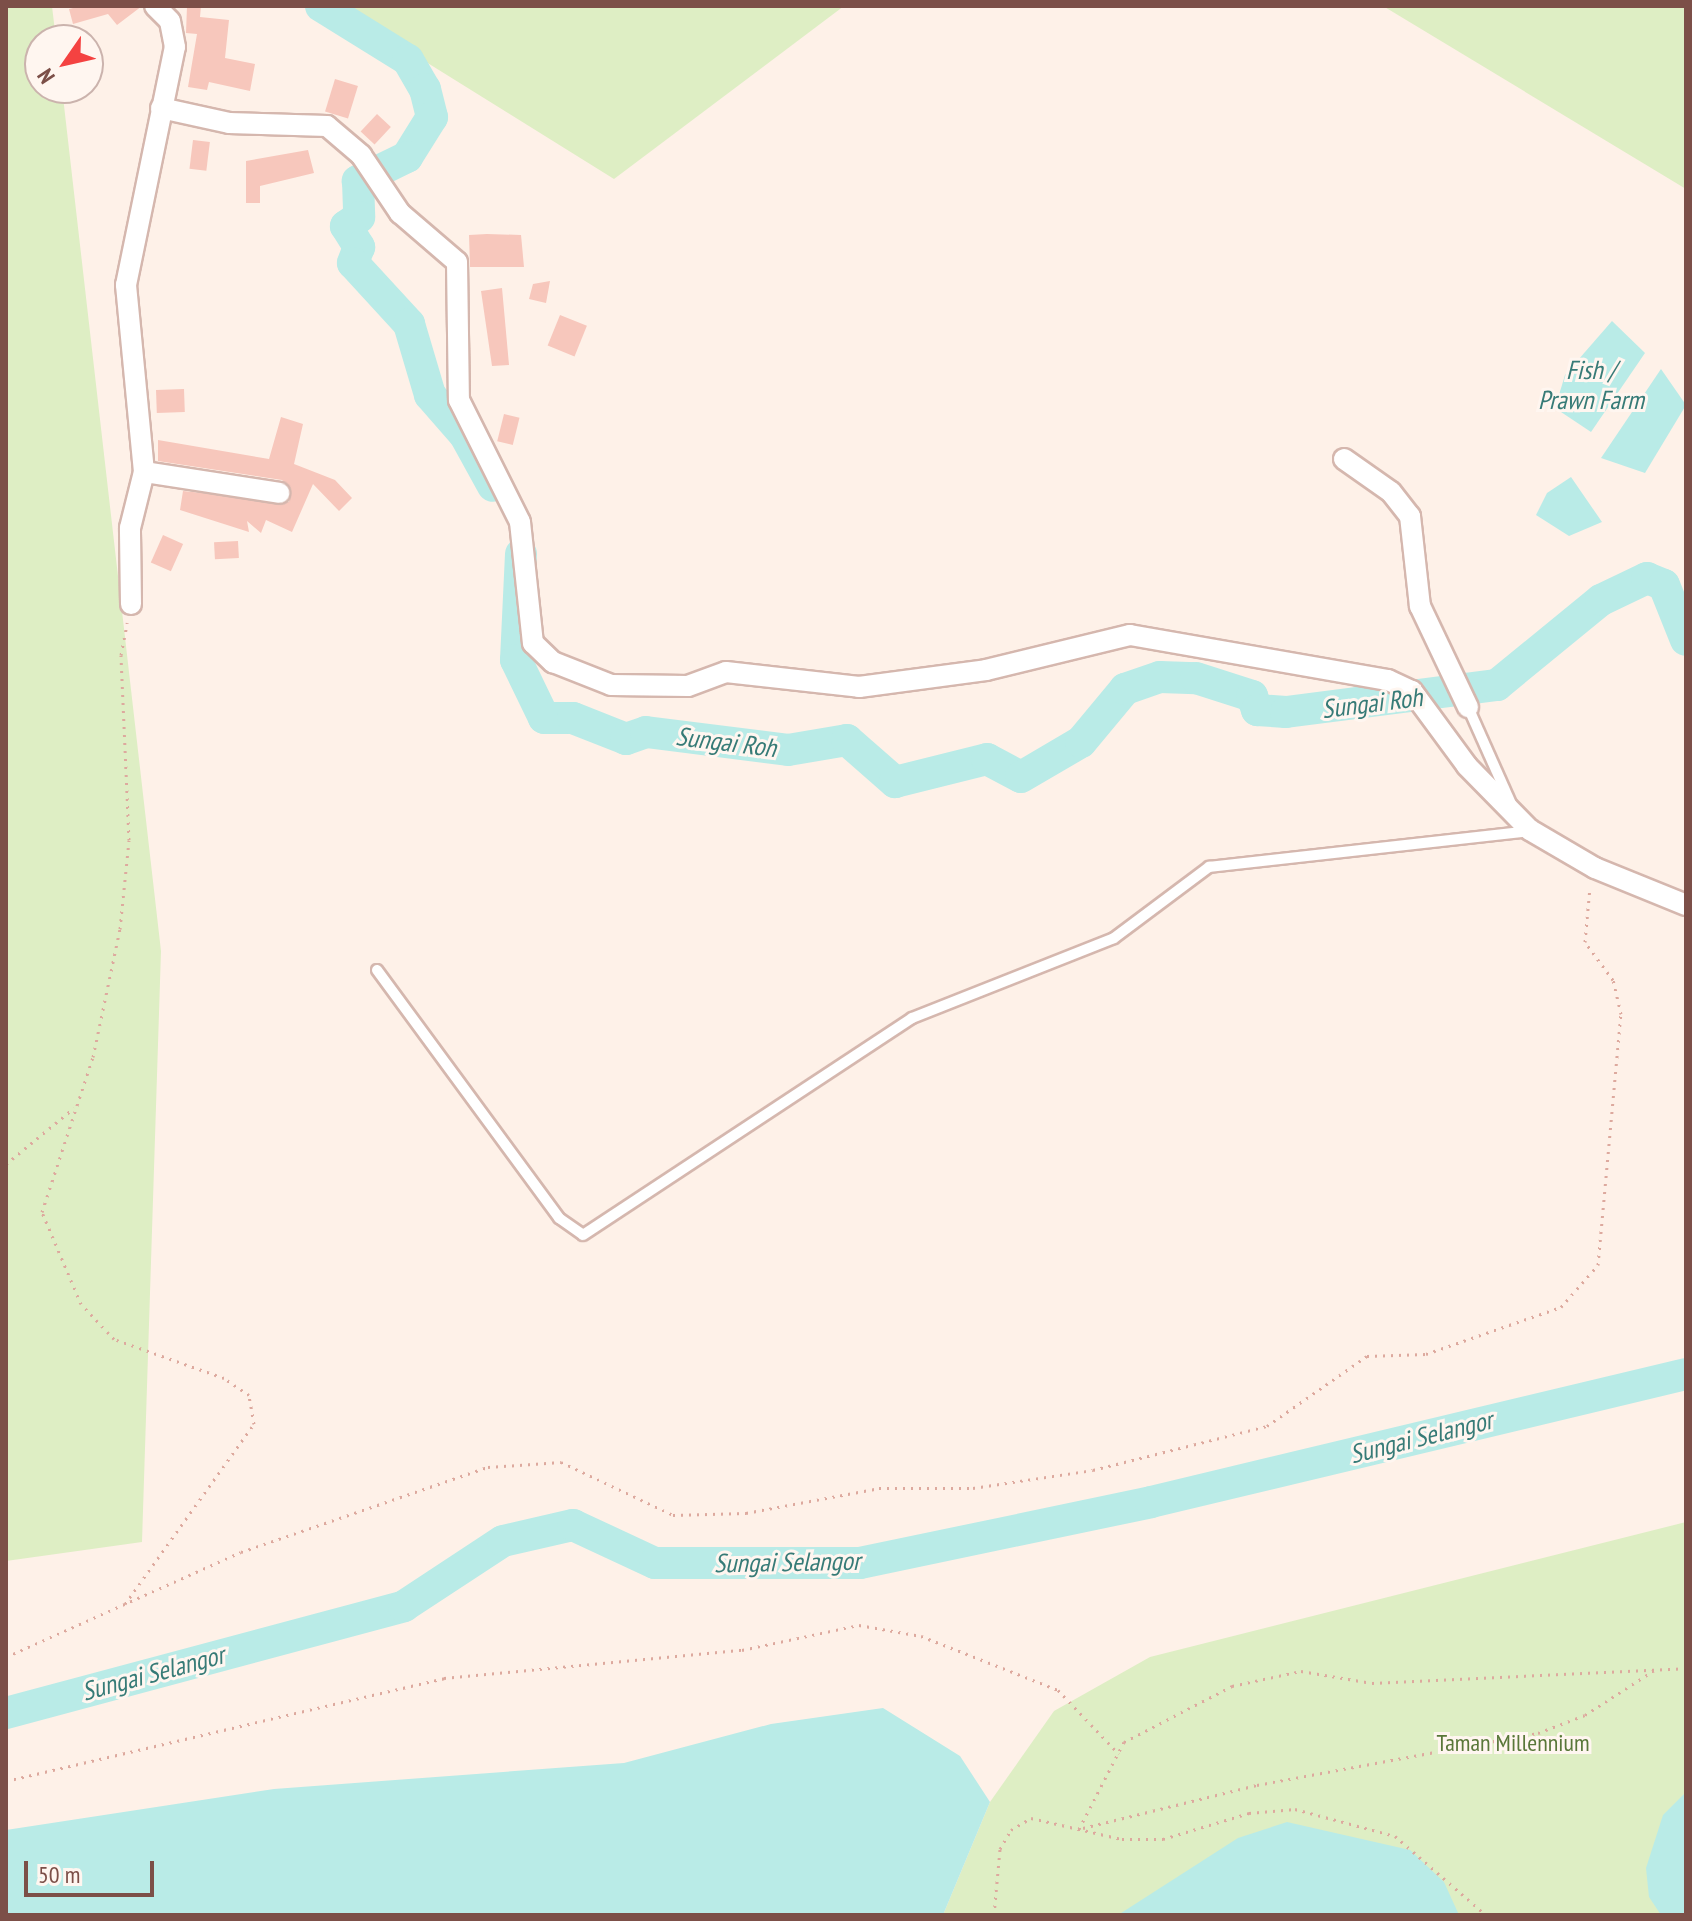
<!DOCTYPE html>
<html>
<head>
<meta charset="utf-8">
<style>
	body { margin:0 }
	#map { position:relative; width:1692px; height:1921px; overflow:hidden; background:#fef1e8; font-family:"PT Sans Narrow",sans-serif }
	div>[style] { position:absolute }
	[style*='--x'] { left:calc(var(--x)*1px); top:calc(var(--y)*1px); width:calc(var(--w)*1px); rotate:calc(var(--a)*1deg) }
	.green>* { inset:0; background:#deeec4 }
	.water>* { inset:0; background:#b9ebe7 }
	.river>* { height:32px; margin:-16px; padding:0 16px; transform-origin:16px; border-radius:16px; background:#b9ebe7 }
	.building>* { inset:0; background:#f7c7bc; transform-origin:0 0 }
	.path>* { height:3px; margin-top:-1.5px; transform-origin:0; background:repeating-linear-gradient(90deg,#dda99e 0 2px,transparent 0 8px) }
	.roads { filter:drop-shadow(2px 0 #d5b7ae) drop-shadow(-2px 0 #d5b7ae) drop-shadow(0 2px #d5b7ae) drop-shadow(0 -2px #d5b7ae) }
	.lane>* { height:10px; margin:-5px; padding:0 5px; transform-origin:5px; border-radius:5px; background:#fff }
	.street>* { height:20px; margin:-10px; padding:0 10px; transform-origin:10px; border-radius:10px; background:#fff }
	span { translate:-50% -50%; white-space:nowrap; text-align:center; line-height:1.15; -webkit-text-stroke:6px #fff6f0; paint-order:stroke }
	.park-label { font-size:24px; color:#597739 }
	.water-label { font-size:26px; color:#377b77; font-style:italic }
	.frame { position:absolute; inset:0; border:8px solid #7c4f48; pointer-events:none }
	.north { position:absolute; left:24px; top:24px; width:80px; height:80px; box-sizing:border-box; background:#fff6f0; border:2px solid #cbb3ad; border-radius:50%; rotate:236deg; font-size:22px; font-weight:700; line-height:32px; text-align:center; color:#7c4f48 }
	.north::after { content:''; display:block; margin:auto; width:28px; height:36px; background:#f44241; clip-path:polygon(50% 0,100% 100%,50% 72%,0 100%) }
	.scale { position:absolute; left:24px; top:1861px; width:130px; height:36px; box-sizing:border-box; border:4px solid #7c4f48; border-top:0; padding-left:10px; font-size:24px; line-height:28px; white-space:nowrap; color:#7c4f48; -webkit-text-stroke:6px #fff6f0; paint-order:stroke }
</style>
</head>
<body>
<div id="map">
	<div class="green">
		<div style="clip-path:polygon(6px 6px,52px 6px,56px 40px,40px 40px,40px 88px,62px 88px,161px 951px,142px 1542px,6px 1561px)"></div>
		<div style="clip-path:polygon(336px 6px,844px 6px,614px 179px)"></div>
		<div style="clip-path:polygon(1383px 6px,1686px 6px,1686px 189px)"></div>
		<div style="clip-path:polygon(1686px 1522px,1686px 1915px,943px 1915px,990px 1802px,1054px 1711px,1150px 1657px)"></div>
	</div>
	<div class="water">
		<div style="clip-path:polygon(1612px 321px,1645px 353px,1591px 432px,1555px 408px,1565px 375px)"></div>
		<div style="clip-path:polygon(1661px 369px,1686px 405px,1645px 473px,1601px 458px)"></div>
		<div style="clip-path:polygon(1571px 477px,1602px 522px,1569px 536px,1536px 515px,1547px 493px)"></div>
		<div style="clip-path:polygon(883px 1708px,960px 1756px,990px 1802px,943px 1915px,6px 1915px,6px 1830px,274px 1789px,624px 1763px,771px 1724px)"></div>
		<div style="clip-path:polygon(1686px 1792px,1686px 1915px,1661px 1915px,1649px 1897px,1646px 1868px,1663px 1815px)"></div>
		<div style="clip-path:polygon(1287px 1822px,1410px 1850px,1444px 1882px,1459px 1915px,1118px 1915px,1238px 1838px)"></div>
	</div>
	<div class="river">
		<div style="--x:321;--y:6;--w:102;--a:31.8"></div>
		<div style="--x:408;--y:60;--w:34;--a:60"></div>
		<div style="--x:425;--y:89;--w:29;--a:76"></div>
		<div style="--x:432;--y:117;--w:47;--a:122"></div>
		<div style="--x:407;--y:157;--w:55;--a:153.9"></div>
		<div style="--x:358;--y:181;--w:36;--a:88"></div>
		<div style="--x:359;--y:217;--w:16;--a:145"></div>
		<div style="--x:346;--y:226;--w:25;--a:58"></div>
		<div style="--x:359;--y:247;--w:17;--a:111"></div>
		<div style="--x:353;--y:263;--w:83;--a:47.4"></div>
		<div style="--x:409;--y:324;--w:74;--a:73.5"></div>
		<div style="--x:430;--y:395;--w:53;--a:48.8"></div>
		<div style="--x:465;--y:435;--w:58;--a:61.2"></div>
		<div style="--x:521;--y:554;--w:106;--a:92.7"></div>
		<div style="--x:516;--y:660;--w:64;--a:64.2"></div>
		<div style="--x:544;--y:718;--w:29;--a:0"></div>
		<div style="--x:573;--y:718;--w:57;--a:21.6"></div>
		<div style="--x:626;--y:739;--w:21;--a:-19"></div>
		<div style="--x:646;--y:732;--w:143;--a:7.2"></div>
		<div style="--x:788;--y:750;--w:60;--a:-9.6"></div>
		<div style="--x:847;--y:740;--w:64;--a:41.2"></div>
		<div style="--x:895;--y:782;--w:95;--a:-14"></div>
		<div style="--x:987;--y:759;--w:38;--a:28"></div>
		<div style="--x:1021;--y:777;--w:69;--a:-30.3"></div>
		<div style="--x:1081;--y:742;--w:69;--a:-50.3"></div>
		<div style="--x:1125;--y:689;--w:37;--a:-19"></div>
		<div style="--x:1160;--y:677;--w:36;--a:2"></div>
		<div style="--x:1196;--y:678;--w:59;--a:17.8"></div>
		<div style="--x:1252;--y:696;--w:15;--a:70"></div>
		<div style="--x:1257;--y:710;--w:29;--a:4"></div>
		<div style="--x:1286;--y:712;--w:213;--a:-7.3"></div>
		<div style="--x:1497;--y:685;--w:134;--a:-39.3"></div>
		<div style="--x:1601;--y:600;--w:51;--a:-25.6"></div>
		<div style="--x:1647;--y:578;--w:18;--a:22"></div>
		<div style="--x:1664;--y:585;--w:59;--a:68.2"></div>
		<div style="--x:6;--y:1713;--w:412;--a:-15"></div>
		<div style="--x:404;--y:1606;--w:118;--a:-33.3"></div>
		<div style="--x:503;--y:1541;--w:72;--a:-12.9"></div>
		<div style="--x:573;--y:1525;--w:90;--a:24.9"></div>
		<div style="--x:655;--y:1563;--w:205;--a:0"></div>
		<div style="--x:860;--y:1563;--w:297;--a:-11.8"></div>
		<div style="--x:1151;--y:1502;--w:550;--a:-13.46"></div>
	</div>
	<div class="building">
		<div style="clip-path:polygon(81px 6px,142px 6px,117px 25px,108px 14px,73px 24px,69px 9px)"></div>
		<div style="clip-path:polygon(187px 6px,201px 6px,200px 17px,229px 20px,225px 58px,255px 64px,250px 91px,209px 82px,207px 90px,188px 87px,197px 34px,186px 33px)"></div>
		<div style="left:335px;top:79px;width:24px;height:34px;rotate:17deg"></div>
		<div style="left:377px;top:114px;width:19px;height:24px;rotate:43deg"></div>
		<div style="left:193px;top:140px;width:17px;height:29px;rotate:7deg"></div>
		<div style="clip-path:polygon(308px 150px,314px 173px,260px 186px,260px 203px,246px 203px,246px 161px)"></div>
		<div style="clip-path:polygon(487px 234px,521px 235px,524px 267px,470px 267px,469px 235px)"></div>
		<div style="clip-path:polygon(550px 281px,546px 303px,529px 299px,533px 284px)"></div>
		<div style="clip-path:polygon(502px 288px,509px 365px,492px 366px,481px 291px)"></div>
		<div style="left:560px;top:315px;width:29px;height:33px;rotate:22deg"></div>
		<div style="left:184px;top:389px;width:23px;height:28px;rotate:88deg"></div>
		<div style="left:504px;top:414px;width:16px;height:28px;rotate:14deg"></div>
		<div style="clip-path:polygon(281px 417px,303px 424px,294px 464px,335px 480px,352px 498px,339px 511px,313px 484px,292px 532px,266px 520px,261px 533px,247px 521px,249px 532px,180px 510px,183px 491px,289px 502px,291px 489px,282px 480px,158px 461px,158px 440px,269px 459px)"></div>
		<div style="left:163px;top:535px;width:22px;height:30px;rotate:24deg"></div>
		<div style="left:238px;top:541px;width:17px;height:24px;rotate:87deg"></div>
	</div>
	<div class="path">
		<div style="--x:6;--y:1164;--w:88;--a:-39.5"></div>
		<div style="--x:125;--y:1604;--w:221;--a:-54.4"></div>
		<div style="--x:254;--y:1424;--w:29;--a:-100"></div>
		<div style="--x:249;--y:1395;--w:30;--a:-146"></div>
		<div style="--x:224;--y:1378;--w:117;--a:-160.5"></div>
		<div style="--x:114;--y:1339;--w:48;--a:-133.3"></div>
		<div style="--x:81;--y:1304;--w:100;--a:-113"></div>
		<div style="--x:42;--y:1212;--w:163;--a:-71.8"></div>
		<div style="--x:93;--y:1057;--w:131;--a:-78.1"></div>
		<div style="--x:120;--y:929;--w:89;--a:-84.2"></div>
		<div style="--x:129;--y:840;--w:185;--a:-92.5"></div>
		<div style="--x:121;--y:655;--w:33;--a:-79"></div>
		<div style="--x:6;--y:1657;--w:257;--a:-24.1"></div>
		<div style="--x:241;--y:1552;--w:261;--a:-19"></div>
		<div style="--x:488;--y:1467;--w:73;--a:-3.9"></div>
		<div style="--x:561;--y:1462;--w:124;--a:25.3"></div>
		<div style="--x:673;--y:1515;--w:73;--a:-1.6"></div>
		<div style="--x:746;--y:1513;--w:135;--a:-10.6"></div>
		<div style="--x:879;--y:1488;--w:94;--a:0"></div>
		<div style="--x:973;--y:1488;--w:121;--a:-8.5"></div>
		<div style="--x:1093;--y:1470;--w:179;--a:-14.2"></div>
		<div style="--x:1267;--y:1426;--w:122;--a:-35"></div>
		<div style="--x:1367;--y:1356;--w:59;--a:-1.9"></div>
		<div style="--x:1426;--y:1354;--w:143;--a:-19.2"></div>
		<div style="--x:1561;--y:1307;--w:56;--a:-48.6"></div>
		<div style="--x:1598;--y:1265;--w:252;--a:-84.8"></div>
		<div style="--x:1621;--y:1014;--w:35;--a:-103"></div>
		<div style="--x:1613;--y:980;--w:47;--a:-126.4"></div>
		<div style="--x:1585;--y:942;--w:55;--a:-84.8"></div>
		<div style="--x:6;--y:1781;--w:450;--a:-13.2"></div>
		<div style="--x:444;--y:1678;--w:299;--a:-5.4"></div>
		<div style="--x:742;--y:1650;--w:120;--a:-12.1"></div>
		<div style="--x:859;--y:1625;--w:63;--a:10.1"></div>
		<div style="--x:921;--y:1636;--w:147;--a:21.5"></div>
		<div style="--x:1058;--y:1690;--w:88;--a:46.4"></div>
		<div style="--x:1083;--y:1828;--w:179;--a:-13.9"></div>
		<div style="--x:1257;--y:1785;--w:286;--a:-10.5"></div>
		<div style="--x:1538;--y:1733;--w:50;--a:-21"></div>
		<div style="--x:1585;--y:1715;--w:85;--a:-32.9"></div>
		<div style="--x:1079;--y:1829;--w:98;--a:-62.7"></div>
		<div style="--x:1124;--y:1742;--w:122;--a:-27.4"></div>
		<div style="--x:1232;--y:1686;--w:71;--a:-12.3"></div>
		<div style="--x:1301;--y:1671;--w:72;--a:9.6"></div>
		<div style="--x:1372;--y:1683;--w:314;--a:-2.7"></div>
		<div style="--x:994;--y:1915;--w:66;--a:-84.8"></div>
		<div style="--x:1000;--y:1849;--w:22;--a:-60"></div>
		<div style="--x:1011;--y:1830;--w:23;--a:-31"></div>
		<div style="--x:1031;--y:1818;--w:93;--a:13"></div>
		<div style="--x:1122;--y:1839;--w:41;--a:0"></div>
		<div style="--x:1163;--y:1839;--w:90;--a:-16.8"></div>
		<div style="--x:1249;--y:1813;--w:46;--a:-5"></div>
		<div style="--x:1295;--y:1809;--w:104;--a:15.1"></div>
		<div style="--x:1395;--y:1836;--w:121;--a:41"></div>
	</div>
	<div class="roads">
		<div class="lane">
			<div style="--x:1468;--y:707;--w:111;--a:66"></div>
			<div style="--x:377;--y:970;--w:308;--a:53.7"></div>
			<div style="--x:559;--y:1218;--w:29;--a:35"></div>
			<div style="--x:583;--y:1235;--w:394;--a:-33.4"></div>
			<div style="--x:912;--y:1018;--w:217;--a:-21.6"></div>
			<div style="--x:1114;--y:938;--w:119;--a:-36.8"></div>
			<div style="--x:1209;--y:867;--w:321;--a:-6.4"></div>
		</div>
		<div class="street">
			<div style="--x:161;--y:108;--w:70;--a:12.4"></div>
			<div style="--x:229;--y:123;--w:98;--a:1.8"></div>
			<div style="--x:327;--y:126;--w:45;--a:40.5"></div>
			<div style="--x:361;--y:155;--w:70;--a:56.1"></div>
			<div style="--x:400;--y:213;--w:75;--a:40.7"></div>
			<div style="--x:457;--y:262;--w:138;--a:89.2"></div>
			<div style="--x:459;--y:400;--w:136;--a:63.4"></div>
			<div style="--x:520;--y:522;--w:122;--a:83.9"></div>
			<div style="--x:533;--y:643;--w:28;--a:44"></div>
			<div style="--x:553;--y:662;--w:62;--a:21.6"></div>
			<div style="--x:611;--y:685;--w:77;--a:0.7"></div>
			<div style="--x:688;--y:686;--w:40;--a:-20.2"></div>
			<div style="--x:726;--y:672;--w:134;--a:6.4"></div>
			<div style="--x:859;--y:687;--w:128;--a:-7.6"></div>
			<div style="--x:986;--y:670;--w:148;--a:-13.7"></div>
			<div style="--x:1130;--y:635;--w:262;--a:9.9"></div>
			<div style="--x:1388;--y:680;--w:26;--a:25"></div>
			<div style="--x:1412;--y:691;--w:93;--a:53.7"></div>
			<div style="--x:1467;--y:766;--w:90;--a:45.5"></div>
			<div style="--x:1530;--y:830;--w:75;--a:30.3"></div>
			<div style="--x:1595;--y:868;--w:98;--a:22.1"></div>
			<div style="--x:1344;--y:459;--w:57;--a:35.1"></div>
			<div style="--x:1391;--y:492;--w:31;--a:52"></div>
			<div style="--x:1410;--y:516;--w:91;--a:83.7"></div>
			<div style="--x:1420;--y:606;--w:112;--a:64.6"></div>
			<div style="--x:144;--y:472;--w:137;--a:8.8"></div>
			<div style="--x:131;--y:604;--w:76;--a:-90.8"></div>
			<div style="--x:130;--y:528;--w:58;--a:-76"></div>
			<div style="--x:144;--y:472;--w:188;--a:-95.5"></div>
			<div style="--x:126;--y:285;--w:243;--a:-78.4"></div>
			<div style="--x:175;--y:47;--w:26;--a:-101"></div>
			<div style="--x:170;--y:21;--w:21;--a:-135"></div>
		</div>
	</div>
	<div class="park-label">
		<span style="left:1513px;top:1743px">Taman Millennium</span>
	</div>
	<div class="water-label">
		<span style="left:1591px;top:385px">Fish /<br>Prawn Farm</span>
		<span style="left:1372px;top:703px;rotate:-7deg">Sungai Roh</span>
		<span style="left:726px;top:742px;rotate:7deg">Sungai Roh</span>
		<span style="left:1421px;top:1437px;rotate:-14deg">Sungai Selangor</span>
		<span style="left:787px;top:1562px;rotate:-1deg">Sungai Selangor</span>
		<span style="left:153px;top:1673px;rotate:-15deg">Sungai Selangor</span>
	</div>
	<div class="frame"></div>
	<div class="north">N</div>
	<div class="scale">50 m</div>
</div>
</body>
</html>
